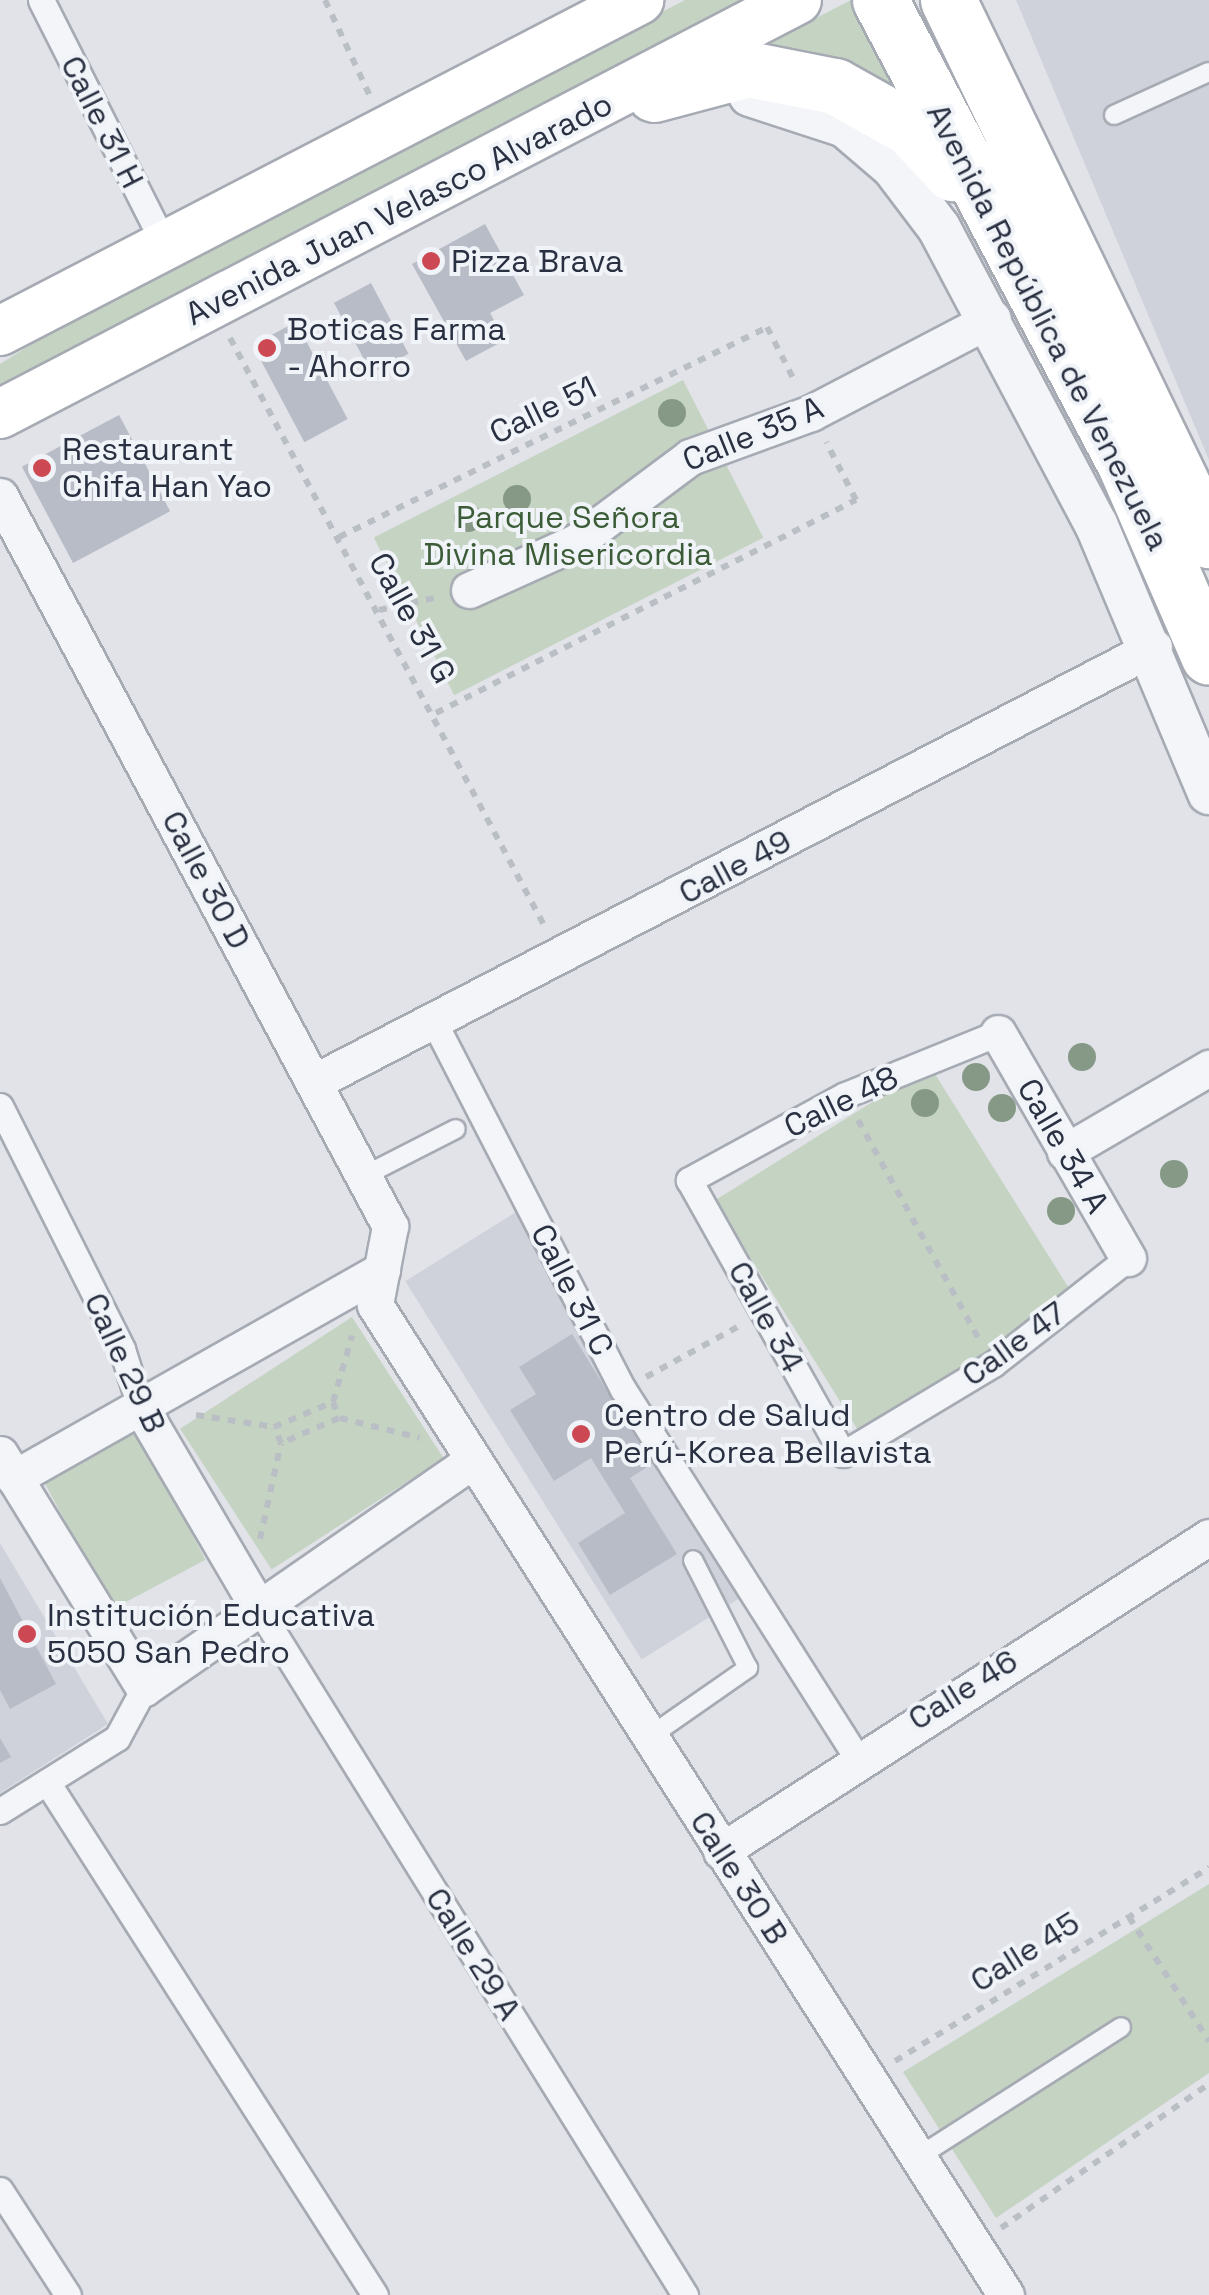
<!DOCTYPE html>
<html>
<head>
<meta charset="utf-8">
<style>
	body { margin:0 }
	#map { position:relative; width:1209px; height:2295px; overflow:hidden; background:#e1e3e9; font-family:"Space Grotesk",sans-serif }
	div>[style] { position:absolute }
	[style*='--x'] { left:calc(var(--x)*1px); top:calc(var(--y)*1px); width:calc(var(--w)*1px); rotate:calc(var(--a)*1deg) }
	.built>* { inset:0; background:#cfd2db; transform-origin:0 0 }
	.green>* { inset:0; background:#c5d3c2; transform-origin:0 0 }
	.building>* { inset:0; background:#b8bcc6; transform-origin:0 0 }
	.path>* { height:6px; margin-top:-3px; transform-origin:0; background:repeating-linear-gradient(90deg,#babec5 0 8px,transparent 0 16px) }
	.roads { filter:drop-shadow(2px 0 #a6aab3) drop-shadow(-2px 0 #a6aab3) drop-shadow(0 2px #a6aab3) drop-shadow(0 -2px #a6aab3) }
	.service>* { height:18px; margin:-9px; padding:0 9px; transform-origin:9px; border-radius:9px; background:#f3f5f8 }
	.pedestrian>* { height:25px; margin:-12.5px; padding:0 12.5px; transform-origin:12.5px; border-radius:12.5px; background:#f3f5f8 }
	.minor>* { height:35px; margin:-17.5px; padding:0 17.5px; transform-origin:17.5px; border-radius:17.5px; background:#f3f5f8 }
	.tertiary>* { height:42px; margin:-21px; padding:0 21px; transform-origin:21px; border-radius:21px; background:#f3f5f8 }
	.secondary>* { height:48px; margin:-24px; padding:0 24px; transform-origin:24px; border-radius:24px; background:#fff }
	.primary>* { height:55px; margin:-27.5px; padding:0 27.5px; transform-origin:27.5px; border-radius:27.5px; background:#fff }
	.trees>* { width:28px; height:28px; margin:-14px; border-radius:50%; background:#869987 }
	.dots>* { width:28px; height:28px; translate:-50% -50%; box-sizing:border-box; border:5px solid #f0f3f7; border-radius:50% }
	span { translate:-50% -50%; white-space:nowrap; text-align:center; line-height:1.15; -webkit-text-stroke:8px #f0f3f7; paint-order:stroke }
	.street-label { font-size:32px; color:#293041 }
	.poi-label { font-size:32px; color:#293041 }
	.left { translate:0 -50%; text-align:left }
	.park-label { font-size:32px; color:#3b5c37 }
</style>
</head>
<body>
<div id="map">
	<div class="built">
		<div style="clip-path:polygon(1016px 0,1209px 0,1209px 460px)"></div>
		<div style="left:524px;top:1207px;width:446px;height:140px;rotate:58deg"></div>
		<div style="clip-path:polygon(0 1543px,108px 1724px,0 1793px)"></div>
	</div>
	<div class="green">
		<div style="clip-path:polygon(685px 0,770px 0,0 401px,0 364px,85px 311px)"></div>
		<div style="clip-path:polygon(851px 0,902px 95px,760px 47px)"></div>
		<div style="left:683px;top:380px;width:177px;height:347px;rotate:63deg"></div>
		<div style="left:930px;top:1066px;width:274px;height:254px;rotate:58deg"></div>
		<div style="left:352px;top:1317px;width:168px;height:205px;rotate:57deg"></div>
		<div style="left:136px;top:1429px;width:148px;height:106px;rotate:62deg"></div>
		<div style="clip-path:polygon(1209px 1884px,1209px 2073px,996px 2218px,903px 2072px)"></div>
	</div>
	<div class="building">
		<div style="clip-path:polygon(485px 224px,524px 295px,490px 313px,505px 340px,466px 361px,412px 264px)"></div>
		<div style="left:371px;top:283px;width:80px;height:42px;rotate:62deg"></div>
		<div style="left:296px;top:322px;width:110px;height:49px;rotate:62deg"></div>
		<div style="left:119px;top:415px;width:109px;height:110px;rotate:62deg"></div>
		<div style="clip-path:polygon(572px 1334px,652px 1464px,630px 1478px,677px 1554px,610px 1595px,578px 1543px,625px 1513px,591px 1458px,554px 1481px,510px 1410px,536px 1394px,519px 1367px)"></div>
		<div style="clip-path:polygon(0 1578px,56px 1684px,10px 1709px,0 1690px)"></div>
		<div style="clip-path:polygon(0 1738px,11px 1757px,0 1763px)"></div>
	</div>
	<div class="path">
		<div style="--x:325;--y:0;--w:104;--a:64.9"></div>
		<div style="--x:230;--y:338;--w:668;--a:61.86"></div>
		<div style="--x:339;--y:537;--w:477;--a:-26.1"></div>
		<div style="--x:767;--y:327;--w:62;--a:63"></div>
		<div style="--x:379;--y:610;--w:61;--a:-12.2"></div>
		<div style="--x:436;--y:713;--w:471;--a:-26.9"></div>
		<div style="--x:856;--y:500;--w:65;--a:-117.3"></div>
		<div style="--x:858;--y:1120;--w:252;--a:61.1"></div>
		<div style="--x:646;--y:1377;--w:108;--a:-28.7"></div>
		<div style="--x:333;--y:1402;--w:69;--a:-73.9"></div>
		<div style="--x:196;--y:1415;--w:79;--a:8.7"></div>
		<div style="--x:340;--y:1418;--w:82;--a:14"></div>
		<div style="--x:260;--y:1539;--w:98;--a:-77.7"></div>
		<div style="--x:281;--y:1443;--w:17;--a:-114"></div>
		<div style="--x:274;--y:1427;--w:64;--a:-23"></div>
		<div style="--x:333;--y:1402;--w:17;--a:69"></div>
		<div style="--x:339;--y:1418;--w:63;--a:156.7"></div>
		<div style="--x:1129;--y:1917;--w:148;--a:57.2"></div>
		<div style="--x:895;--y:2061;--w:369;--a:-31.6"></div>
		<div style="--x:1001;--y:2228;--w:253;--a:-34.7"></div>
	</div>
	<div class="roads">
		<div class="service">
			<div style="--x:1114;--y:115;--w:104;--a:-24.4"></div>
			<div style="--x:364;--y:1176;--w:103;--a:-27.1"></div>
			<div style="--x:649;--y:1737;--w:121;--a:-34.9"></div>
			<div style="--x:748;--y:1668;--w:121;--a:-117"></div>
			<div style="--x:918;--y:2157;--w:241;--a:-32.6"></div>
		</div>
		<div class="pedestrian">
			<div style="--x:41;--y:0;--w:273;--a:63.2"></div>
			<div style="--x:432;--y:1018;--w:417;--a:62.8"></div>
			<div style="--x:623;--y:1389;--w:435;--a:57.6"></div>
			<div style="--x:998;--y:1033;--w:165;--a:157.9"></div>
			<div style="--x:845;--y:1095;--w:178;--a:151.4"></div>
			<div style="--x:689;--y:1180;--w:314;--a:60.7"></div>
			<div style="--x:843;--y:1454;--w:175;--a:-31"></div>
			<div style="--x:993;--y:1364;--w:172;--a:-38.1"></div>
			<div style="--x:0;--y:1106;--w:272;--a:63.3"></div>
			<div style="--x:122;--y:1349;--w:60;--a:72.5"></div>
			<div style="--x:262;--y:1614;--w:802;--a:58.15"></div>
			<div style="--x:47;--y:1782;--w:609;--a:57.41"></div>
			<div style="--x:0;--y:1811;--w:138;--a:-32"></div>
			<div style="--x:117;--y:1738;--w:57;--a:-61.6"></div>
			<div style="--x:0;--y:2190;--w:125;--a:57.1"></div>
		</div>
		<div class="minor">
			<div style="--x:0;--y:496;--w:828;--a:61.89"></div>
			<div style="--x:390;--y:1226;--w:80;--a:100.8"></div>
			<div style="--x:375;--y:1305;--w:1174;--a:57.49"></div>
			<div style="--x:469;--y:590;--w:117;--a:-24.2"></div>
			<div style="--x:576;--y:542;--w:142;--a:-36.7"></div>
			<div style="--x:690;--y:457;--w:129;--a:-20"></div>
			<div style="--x:811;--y:413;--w:205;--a:-27.6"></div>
			<div style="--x:998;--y:1033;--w:260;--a:60"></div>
			<div style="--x:314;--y:1082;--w:946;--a:-27.38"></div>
			<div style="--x:1065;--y:1152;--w:167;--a:-30.3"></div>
			<div style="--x:140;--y:1406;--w:241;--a:59.6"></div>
			<div style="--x:0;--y:1454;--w:275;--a:58.4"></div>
			<div style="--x:144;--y:1688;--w:399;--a:-34.7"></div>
			<div style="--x:14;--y:1478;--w:423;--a:-29.5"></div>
			<div style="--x:721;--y:1851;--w:580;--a:-32.76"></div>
		</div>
		<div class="tertiary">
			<div style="--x:750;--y:95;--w:100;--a:18.1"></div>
			<div style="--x:845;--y:126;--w:63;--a:40.5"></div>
			<div style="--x:893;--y:167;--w:76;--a:53"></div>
			<div style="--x:939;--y:228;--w:335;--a:62.1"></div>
			<div style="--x:1096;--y:524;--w:292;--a:67.2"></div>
		</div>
		<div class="secondary">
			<div style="--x:0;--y:331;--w:720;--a:-27.38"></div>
			<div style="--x:0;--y:414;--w:898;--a:-27.45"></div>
		</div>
		<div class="primary">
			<div style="--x:880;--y:0;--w:525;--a:62.17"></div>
			<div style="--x:1125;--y:464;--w:210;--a:66.5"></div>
			<div style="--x:948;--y:0;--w:600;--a:64.2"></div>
			<div style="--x:654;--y:94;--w:97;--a:-14.9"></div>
			<div style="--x:748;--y:69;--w:89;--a:11.1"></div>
			<div style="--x:835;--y:86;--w:86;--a:29.2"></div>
			<div style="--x:910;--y:128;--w:62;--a:47"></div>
		</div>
	</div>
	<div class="trees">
		<div style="left:672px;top:413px"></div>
		<div style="left:517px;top:499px"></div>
		<div style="left:468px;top:518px"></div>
		<div style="left:1082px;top:1057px"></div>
		<div style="left:976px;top:1077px"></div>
		<div style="left:925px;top:1103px"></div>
		<div style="left:1002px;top:1108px"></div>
		<div style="left:1174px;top:1174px"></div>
		<div style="left:1061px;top:1211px"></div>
	</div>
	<div class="dots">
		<div style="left:431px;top:261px;background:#cc4853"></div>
		<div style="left:267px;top:348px;background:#cc4853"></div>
		<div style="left:42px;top:468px;background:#cc4853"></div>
		<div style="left:581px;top:1434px;background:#cc4853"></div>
		<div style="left:27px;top:1634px;background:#cc4853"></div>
	</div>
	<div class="street-label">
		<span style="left:102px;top:122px;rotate:63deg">Calle 31 H</span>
		<span style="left:399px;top:209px;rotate:-27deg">Avenida Juan Velasco Alvarado</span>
		<span style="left:1048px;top:327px;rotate:63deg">Avenida República de Venezuela</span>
		<span style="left:543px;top:410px;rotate:-26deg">Calle 51</span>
		<span style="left:753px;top:434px;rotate:-22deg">Calle 35 A</span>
		<span style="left:412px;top:618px;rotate:61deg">Calle 31 G</span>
		<span style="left:735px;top:867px;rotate:-28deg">Calle 49</span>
		<span style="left:206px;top:880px;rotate:62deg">Calle 30 D</span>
		<span style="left:841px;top:1102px;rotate:-26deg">Calle 48</span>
		<span style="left:1063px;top:1146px;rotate:60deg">Calle 34 A</span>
		<span style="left:572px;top:1290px;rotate:63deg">Calle 31 C</span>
		<span style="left:766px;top:1317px;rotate:61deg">Calle 34</span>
		<span style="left:1014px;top:1344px;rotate:-36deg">Calle 47</span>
		<span style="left:125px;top:1363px;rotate:65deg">Calle 29 B</span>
		<span style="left:963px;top:1690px;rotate:-32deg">Calle 46</span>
		<span style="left:739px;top:1878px;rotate:57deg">Calle 30 B</span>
		<span style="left:1025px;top:1952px;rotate:-32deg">Calle 45</span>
		<span style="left:473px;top:1954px;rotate:58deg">Calle 29 A</span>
	</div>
	<div class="poi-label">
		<span class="left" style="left:451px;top:261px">Pizza Brava</span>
		<span class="left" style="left:287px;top:348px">Boticas Farma<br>- Ahorro</span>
		<span class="left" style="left:62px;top:468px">Restaurant<br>Chifa Han Yao</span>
		<span class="left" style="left:604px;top:1434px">Centro de Salud<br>Perú-Korea Bellavista</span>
		<span class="left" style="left:47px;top:1634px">Institución Educativa<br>5050 San Pedro</span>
	</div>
	<div class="park-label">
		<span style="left:568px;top:536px">Parque Señora<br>Divina Misericordia</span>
	</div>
</div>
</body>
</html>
